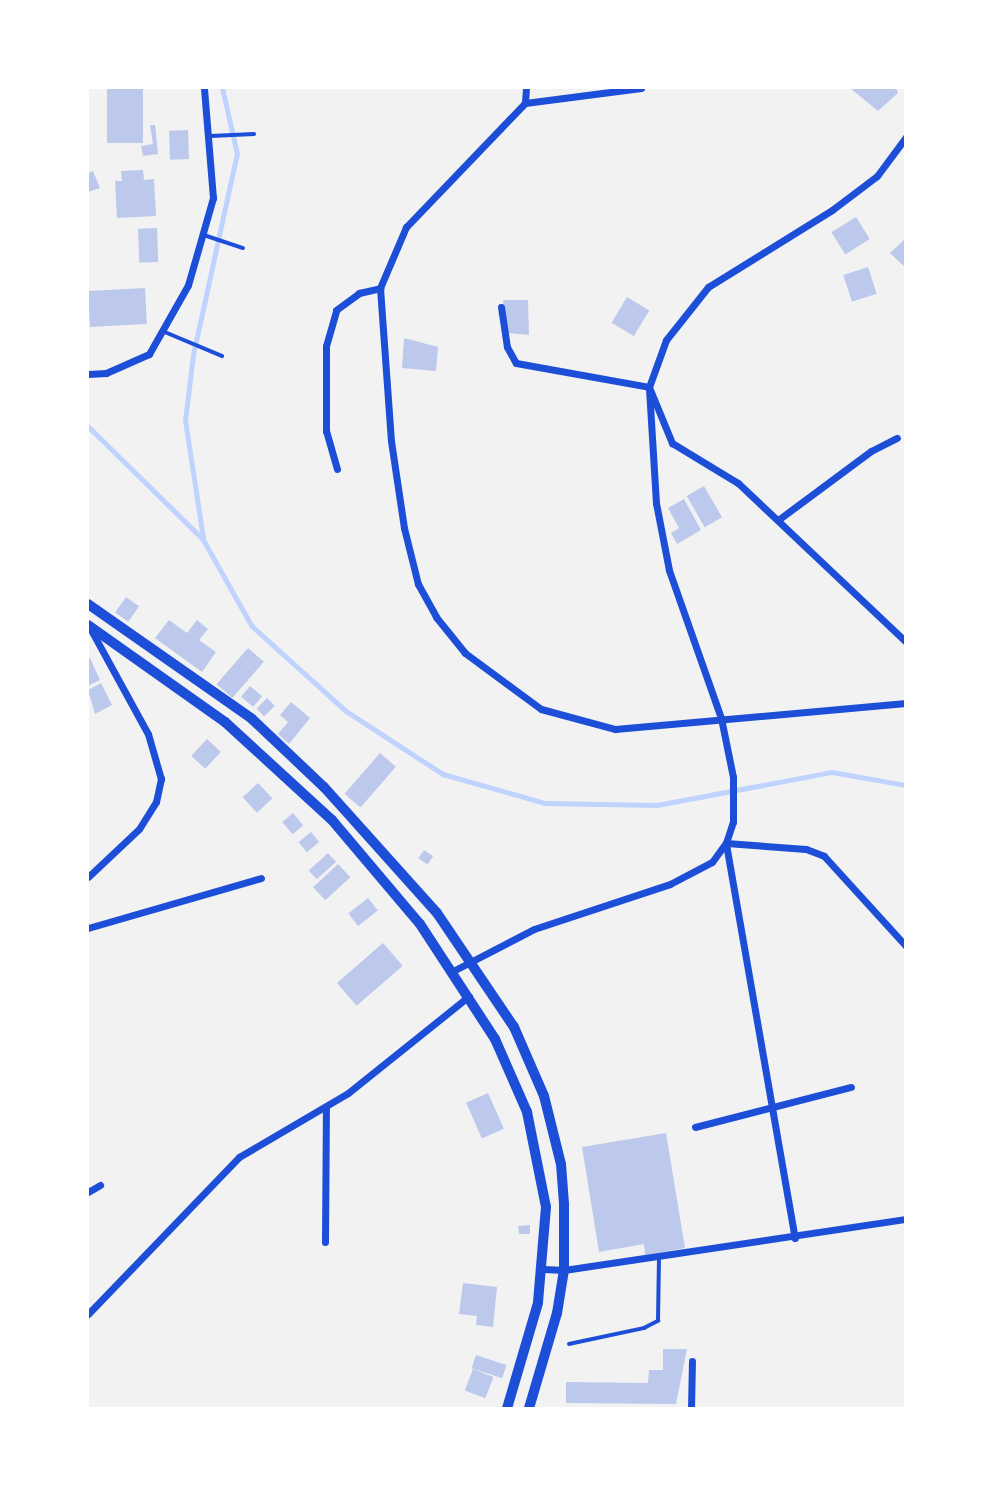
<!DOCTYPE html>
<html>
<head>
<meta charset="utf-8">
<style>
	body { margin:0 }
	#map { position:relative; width:993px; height:1496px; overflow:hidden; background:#f2f2f2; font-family:Inter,sans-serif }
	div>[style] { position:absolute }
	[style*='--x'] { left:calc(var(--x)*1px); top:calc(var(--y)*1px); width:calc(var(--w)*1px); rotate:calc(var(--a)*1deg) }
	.stream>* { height:4.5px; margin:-2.25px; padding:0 2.25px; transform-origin:2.25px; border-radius:2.25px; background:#bfd3fe }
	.building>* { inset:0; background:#bdc9ec; transform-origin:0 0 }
	.service>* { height:3.5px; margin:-1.75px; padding:0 1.75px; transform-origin:1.75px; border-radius:1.75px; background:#1d4ed8 }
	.minor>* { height:7px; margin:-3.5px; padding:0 3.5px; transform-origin:3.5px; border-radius:3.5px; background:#1d4ed8 }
	.secondary>* { height:10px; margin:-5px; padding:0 5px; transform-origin:5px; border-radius:5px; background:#1d4ed8 }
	span { translate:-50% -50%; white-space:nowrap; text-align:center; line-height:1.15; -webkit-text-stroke:7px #fff; paint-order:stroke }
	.frame { position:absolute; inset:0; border:89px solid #fff; pointer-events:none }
</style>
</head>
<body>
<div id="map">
	<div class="stream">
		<div style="--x:88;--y:426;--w:161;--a:44.5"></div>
		<div style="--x:203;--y:539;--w:100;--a:60.6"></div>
		<div style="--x:252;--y:626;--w:127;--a:42.1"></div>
		<div style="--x:346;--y:711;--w:116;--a:33"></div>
		<div style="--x:443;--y:774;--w:106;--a:15.9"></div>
		<div style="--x:545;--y:803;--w:112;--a:1"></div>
		<div style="--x:657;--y:805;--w:178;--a:-10.7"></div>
		<div style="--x:832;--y:772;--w:75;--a:10"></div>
		<div style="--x:203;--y:538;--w:118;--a:-98.7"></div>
		<div style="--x:185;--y:421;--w:66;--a:-83.1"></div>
		<div style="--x:193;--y:355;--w:206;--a:-77.7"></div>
		<div style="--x:237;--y:154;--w:68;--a:-102.8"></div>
	</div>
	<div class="building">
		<div style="left:107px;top:88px;width:36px;height:55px"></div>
		<div style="clip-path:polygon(850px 88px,896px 88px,898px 93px,878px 111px)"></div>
		<div style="clip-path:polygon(150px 125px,155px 125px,158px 154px,143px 156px,141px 146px,153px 144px)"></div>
		<div style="left:188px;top:130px;width:29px;height:19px;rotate:88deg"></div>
		<div style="clip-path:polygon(143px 170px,144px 180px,154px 179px,156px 216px,117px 218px,115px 181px,122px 181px,121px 171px)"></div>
		<div style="clip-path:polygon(93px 171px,100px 188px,88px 192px,88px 173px)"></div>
		<div style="left:856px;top:217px;width:26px;height:29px;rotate:58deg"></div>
		<div style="left:157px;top:228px;width:34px;height:19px;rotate:88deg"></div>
		<div style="clip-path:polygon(906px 238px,906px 268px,890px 253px)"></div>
		<div style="left:868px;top:267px;width:28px;height:26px;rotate:72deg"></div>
		<div style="left:145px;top:288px;width:36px;height:57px;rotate:87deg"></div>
		<div style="left:627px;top:297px;width:26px;height:30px;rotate:31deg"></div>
		<div style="clip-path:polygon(503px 300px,528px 300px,529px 335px,507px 333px)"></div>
		<div style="clip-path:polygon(404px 338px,438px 347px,436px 371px,402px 368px)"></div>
		<div style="left:704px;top:486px;width:36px;height:20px;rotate:60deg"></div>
		<div style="clip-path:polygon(684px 499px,701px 530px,677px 544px,671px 533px,679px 528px,668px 508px)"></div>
		<div style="left:126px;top:597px;width:16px;height:19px;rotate:35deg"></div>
		<div style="clip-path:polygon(169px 620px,187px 633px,197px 620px,208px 629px,199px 640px,216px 652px,202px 672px,155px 638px)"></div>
		<div style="left:248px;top:648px;width:21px;height:48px;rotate:41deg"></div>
		<div style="clip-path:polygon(90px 658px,100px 680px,88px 686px,88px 659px)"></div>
		<div style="clip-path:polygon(101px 683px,112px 705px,95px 714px,88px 690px)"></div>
		<div style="left:250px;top:686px;width:16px;height:14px;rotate:40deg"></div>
		<div style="left:267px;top:698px;width:11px;height:15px;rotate:45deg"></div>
		<div style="clip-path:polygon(291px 702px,310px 718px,289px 744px,278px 734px,288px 722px,280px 715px)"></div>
		<div style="left:207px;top:739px;width:19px;height:23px;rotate:43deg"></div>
		<div style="left:380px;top:753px;width:21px;height:54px;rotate:41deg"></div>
		<div style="left:258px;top:783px;width:21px;height:21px;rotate:47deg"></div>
		<div style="left:293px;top:813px;width:16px;height:14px;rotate:50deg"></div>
		<div style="left:311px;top:832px;width:13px;height:16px;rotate:51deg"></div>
		<div style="left:424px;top:850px;width:11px;height:10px;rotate:34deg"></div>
		<div style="left:328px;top:853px;width:12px;height:26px;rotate:48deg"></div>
		<div style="left:338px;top:864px;width:18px;height:34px;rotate:47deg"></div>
		<div style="left:368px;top:898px;width:16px;height:25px;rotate:52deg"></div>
		<div style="left:383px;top:943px;width:30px;height:61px;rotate:49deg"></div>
		<div style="left:488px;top:1093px;width:39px;height:24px;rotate:66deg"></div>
		<div style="clip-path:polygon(666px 1133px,685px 1248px,645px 1255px,644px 1244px,599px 1252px,582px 1147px)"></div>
		<div style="clip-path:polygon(530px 1225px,530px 1234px,519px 1234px,518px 1226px)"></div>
		<div style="clip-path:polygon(463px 1283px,497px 1287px,493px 1327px,476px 1325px,477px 1316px,459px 1314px)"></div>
		<div style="clip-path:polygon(663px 1349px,687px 1349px,676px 1404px,566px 1403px,566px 1382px,648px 1383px,649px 1370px,663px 1370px)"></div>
		<div style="left:476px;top:1355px;width:32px;height:14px;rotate:18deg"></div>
		<div style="left:473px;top:1369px;width:22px;height:23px;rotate:21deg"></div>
	</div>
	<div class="service">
		<div style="--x:211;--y:136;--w:43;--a:-2.7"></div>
		<div style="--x:204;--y:235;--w:41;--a:18.4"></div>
		<div style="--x:165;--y:332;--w:62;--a:22.8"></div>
		<div style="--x:569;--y:1344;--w:77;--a:-12"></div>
		<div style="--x:644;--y:1328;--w:16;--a:-27"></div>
		<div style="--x:658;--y:1321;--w:64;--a:-89.1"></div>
	</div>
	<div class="minor">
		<div style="--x:526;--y:88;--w:15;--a:94"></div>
		<div style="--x:525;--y:103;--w:117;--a:-7.4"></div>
		<div style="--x:525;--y:103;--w:172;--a:133.8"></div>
		<div style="--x:406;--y:227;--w:66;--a:113.1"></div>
		<div style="--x:380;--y:288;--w:153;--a:85.9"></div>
		<div style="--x:391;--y:441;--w:88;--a:81.5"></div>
		<div style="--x:404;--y:528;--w:58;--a:76"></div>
		<div style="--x:418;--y:584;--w:38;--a:61"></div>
		<div style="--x:436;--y:617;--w:46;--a:51.1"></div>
		<div style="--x:465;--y:653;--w:94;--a:36.4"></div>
		<div style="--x:541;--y:709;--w:77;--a:15.1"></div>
		<div style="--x:615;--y:729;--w:292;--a:-5.1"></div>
		<div style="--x:501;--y:307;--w:40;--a:81.5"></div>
		<div style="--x:507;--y:347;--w:18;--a:61"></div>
		<div style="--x:516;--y:363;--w:135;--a:10.2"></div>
		<div style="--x:649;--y:387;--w:61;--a:67.7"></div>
		<div style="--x:672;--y:443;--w:77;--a:31.2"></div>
		<div style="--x:738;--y:483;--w:231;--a:43.4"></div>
		<div style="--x:88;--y:374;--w:18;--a:-3"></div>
		<div style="--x:106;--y:373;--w:47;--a:-23.8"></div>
		<div style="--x:149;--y:354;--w:79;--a:-60.5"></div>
		<div style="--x:188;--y:285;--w:91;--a:-74"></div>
		<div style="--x:213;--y:198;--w:110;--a:-94.7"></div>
		<div style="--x:337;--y:469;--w:40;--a:-106"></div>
		<div style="--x:326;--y:431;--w:85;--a:-90"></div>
		<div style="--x:326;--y:346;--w:37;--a:-74"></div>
		<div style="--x:336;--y:310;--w:29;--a:-36"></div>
		<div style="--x:359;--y:293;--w:22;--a:-13"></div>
		<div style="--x:778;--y:520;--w:116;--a:-36.6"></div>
		<div style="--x:871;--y:451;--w:29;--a:-27"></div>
		<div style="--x:726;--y:843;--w:80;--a:4.3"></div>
		<div style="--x:806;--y:849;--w:19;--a:21"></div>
		<div style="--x:824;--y:856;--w:122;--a:47.7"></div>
		<div style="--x:726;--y:844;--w:400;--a:80.1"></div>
		<div style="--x:88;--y:877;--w:70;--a:-43.3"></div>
		<div style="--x:139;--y:829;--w:32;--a:-58"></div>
		<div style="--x:156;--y:802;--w:24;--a:-78"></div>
		<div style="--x:161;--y:779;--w:47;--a:-106.1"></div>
		<div style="--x:148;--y:734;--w:121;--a:-118.7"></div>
		<div style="--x:88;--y:928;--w:180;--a:-16.1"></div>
		<div style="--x:453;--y:971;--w:91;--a:-27.4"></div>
		<div style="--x:534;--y:929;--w:143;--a:-18.3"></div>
		<div style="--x:670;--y:884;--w:47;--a:-27.6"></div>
		<div style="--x:712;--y:862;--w:24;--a:-54"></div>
		<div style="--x:726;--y:843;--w:22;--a:-72"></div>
		<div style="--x:733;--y:822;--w:45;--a:-90"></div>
		<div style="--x:733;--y:777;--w:60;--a:-101.5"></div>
		<div style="--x:721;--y:718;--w:157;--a:-109.4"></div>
		<div style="--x:669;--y:570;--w:68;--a:-101"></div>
		<div style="--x:656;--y:503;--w:116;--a:-93.5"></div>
		<div style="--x:649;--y:387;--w:50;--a:-70.1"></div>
		<div style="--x:666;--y:340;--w:68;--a:-51.6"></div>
		<div style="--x:708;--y:287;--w:146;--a:-31.8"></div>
		<div style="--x:832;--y:210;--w:56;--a:-37.1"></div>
		<div style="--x:877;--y:176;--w:49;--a:-53.4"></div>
		<div style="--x:695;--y:1127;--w:161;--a:-14.4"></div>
		<div style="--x:88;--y:1192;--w:14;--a:-30"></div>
		<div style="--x:325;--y:1242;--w:134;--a:-89.6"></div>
		<div style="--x:544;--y:1269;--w:20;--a:3"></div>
		<div style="--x:564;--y:1270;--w:346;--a:-8.5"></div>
		<div style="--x:88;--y:1314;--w:218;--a:-46.1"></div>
		<div style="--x:239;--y:1157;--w:126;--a:-30.4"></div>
		<div style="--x:348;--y:1093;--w:155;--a:-38.7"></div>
		<div style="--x:691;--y:1408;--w:47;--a:-88.8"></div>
	</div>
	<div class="secondary">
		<div style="--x:88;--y:604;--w:200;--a:35"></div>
		<div style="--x:252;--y:719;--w:99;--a:43.4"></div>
		<div style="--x:324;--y:787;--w:169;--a:48.1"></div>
		<div style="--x:437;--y:913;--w:138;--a:56"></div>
		<div style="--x:514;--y:1027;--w:75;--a:66.5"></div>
		<div style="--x:544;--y:1096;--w:70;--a:76"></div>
		<div style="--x:561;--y:1164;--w:40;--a:85.7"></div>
		<div style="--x:564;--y:1204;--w:66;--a:90"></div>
		<div style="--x:564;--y:1270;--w:44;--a:99.2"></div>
		<div style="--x:557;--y:1313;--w:99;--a:106.4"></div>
		<div style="--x:88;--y:625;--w:168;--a:35.3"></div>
		<div style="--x:225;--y:722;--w:145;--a:42.5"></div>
		<div style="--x:332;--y:820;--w:136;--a:49.8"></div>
		<div style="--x:420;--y:924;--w:137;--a:56.9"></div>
		<div style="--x:495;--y:1039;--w:80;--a:66.3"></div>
		<div style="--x:527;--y:1112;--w:97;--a:78.7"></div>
		<div style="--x:546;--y:1207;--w:96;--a:94.8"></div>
		<div style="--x:538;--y:1303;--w:109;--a:106.4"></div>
	</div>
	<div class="frame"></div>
</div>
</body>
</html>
